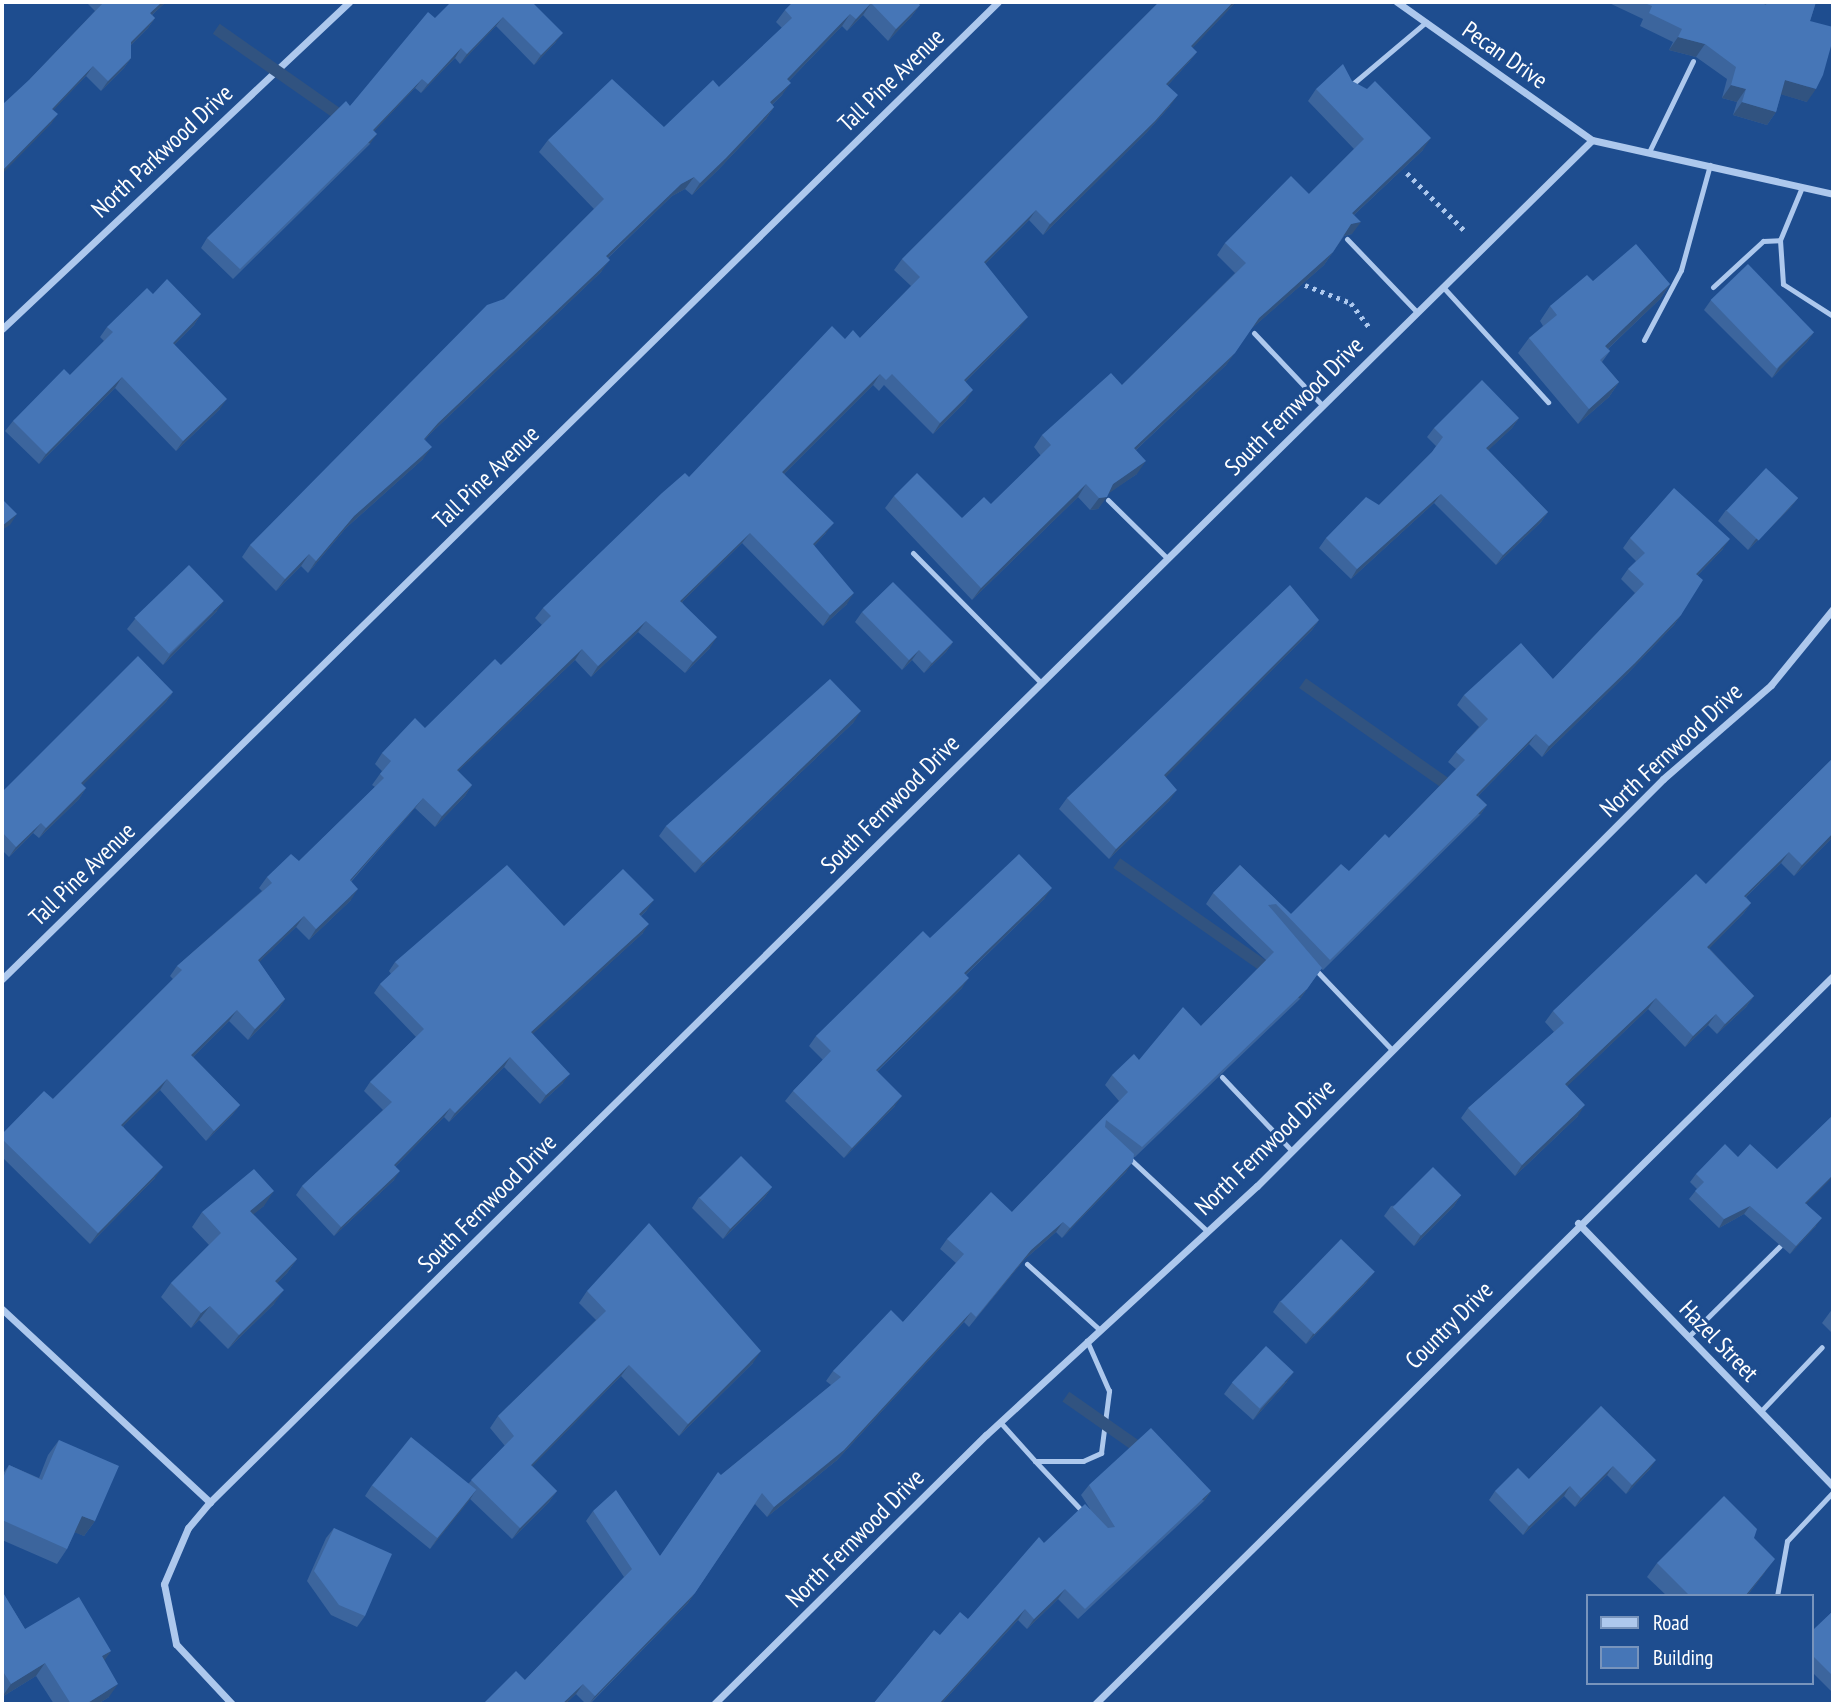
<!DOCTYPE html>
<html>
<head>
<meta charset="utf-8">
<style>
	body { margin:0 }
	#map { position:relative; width:1835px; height:1706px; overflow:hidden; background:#1e4d8f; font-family:"PT Sans Narrow",sans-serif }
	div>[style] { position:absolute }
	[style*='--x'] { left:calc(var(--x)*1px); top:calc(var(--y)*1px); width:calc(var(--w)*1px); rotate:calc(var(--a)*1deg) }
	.path>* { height:4.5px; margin-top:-2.25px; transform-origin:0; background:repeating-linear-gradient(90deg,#adc8ed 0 3.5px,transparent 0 8.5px) }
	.lane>* { height:5px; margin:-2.5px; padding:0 2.5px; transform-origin:2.5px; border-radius:2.5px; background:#adc8ed }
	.street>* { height:7px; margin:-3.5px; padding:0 3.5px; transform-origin:3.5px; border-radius:3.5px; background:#adc8ed }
	.wall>* { inset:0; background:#3c659d }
	.shaded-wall>* { inset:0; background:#315380; transform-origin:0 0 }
	.building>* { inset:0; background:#4676b7; transform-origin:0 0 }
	span { translate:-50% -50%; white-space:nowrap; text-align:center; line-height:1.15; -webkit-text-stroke:6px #1e4d8f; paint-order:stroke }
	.street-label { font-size:24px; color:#fff }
	.frame { position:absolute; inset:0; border:4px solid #fff; pointer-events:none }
	.legend { position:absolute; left:1586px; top:1594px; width:228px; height:91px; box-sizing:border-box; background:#1e4d8f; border:2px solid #7894bc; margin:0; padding:9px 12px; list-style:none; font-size:21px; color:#fff }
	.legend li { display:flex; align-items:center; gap:14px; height:35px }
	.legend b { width:35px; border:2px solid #7894bc }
</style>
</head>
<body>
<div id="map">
	<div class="path">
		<div style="--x:1407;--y:173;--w:83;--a:45"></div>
		<div style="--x:1305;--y:285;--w:49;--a:21.4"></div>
		<div style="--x:1351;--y:303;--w:30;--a:53"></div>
	</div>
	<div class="lane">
		<div style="--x:1349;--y:87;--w:101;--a:-40.2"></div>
		<div style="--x:1649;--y:152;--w:101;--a:-64.2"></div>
		<div style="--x:1802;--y:187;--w:57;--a:112.5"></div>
		<div style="--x:1780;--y:240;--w:44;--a:86.1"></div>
		<div style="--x:1783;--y:284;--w:59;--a:32.6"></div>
		<div style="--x:1347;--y:239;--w:101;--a:46.2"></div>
		<div style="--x:1443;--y:287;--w:156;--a:47.6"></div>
		<div style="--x:1713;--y:287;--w:68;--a:-42.6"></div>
		<div style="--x:1763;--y:241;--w:17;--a:-3"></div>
		<div style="--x:1254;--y:333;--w:99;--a:46.6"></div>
		<div style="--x:1644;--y:340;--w:79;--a:-62.1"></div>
		<div style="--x:1681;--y:270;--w:109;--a:-74.6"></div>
		<div style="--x:1108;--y:500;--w:83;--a:44.5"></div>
		<div style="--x:913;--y:553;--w:182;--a:45.4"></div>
		<div style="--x:1314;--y:968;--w:113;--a:46.4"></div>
		<div style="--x:1222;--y:1077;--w:102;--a:46.6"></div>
		<div style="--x:1128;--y:1157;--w:107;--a:43.1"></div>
		<div style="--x:1027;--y:1264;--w:97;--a:42.1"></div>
		<div style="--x:1688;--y:1337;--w:129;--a:-44.7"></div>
		<div style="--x:1761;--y:1411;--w:88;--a:-46.4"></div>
		<div style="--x:1000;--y:1422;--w:52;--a:48.1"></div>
		<div style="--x:1035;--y:1461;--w:48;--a:0"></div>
		<div style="--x:1083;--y:1461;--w:20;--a:-24"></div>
		<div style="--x:1101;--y:1453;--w:63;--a:-82.6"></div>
		<div style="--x:1109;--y:1391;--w:55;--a:-113.7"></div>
		<div style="--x:1035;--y:1461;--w:70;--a:46.7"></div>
		<div style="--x:1777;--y:1596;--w:56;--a:-79.7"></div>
		<div style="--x:1787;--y:1541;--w:67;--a:-46.8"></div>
	</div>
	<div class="street">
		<div style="--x:1397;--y:2;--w:239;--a:35.3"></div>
		<div style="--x:1592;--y:140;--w:247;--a:12.6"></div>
		<div style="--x:2;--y:329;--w:477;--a:-43.3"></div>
		<div style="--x:2;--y:979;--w:1395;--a:-44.45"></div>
		<div style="--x:1578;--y:1223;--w:366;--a:45.9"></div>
		<div style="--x:2;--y:1309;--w:284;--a:42.9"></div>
		<div style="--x:232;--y:1704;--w:82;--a:-133"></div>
		<div style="--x:176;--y:1644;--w:61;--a:-101.3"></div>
		<div style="--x:164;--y:1584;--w:61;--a:-66.8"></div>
		<div style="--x:188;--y:1528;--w:34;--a:-50"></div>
		<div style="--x:210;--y:1502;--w:1940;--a:-44.58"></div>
		<div style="--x:714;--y:1704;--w:383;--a:-44.7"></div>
		<div style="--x:986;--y:1435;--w:368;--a:-42.6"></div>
		<div style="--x:1257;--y:1186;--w:575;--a:-45.07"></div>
		<div style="--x:1663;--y:779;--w:143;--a:-41"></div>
		<div style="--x:1771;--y:685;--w:98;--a:-50.8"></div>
		<div style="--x:1095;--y:1704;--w:1037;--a:-44.61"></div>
	</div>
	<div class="wall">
		<div style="clip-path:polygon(88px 2px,166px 2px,152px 15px,155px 18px,148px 28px,131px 45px,131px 58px,124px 68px,101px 91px,86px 76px,53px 110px,51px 124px,30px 79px,95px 11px,87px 3px)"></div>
		<div style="clip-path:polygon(532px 2px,556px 42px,534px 65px,496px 26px,460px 64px,455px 58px,421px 93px,415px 88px,374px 131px,370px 144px,233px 279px,201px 248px,207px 238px,350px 106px,435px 18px)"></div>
		<div style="clip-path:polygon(793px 2px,920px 5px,911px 17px,888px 41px,863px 15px,847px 31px,842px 26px,789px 81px,782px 95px,772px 105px,774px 107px,766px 119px,718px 170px,692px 195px,685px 189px,672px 196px,608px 258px,601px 272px,429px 435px,425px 440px,423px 459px,346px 528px,308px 573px,301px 566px,276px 591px,242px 557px,250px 545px,504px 299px,594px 209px,539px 152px,548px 140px,664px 127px,719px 87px,782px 28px,776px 22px,785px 10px)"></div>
		<div style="clip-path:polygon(1159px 2px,1236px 2px,1192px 48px,1197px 52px,1189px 62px,1168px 85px,1170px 106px,1147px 132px,1043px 235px,1029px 220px,985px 264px,1020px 327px,965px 382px,966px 401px,933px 434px,884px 385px,879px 391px,873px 385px,784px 474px,826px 533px,814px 546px,847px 604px,823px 626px,742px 543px,682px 602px,710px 648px,685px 673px,638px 632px,591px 677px,575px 660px,458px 771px,472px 785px,465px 796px,435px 827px,415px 808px,351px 882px,351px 900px,309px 940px,296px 927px,259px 962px,285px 999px,278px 1010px,248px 1040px,229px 1021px,193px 1057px,240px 1105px,232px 1115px,206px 1141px,160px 1090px,123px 1126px,155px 1178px,90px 1244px,2px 1157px,2px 1134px,53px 1099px,173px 979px,170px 976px,177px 966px,262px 891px,259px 888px,267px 877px,299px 861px,375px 787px,372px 785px,382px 771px,375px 764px,382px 753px,425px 728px,501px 665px,542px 625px,535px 618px,543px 608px,845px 339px,860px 338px,911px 286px,894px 270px,902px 259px)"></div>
		<div style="clip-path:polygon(1607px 2px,1759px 2px,1761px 3px,1762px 2px,1816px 2px,1810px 21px,1807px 102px,1781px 94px,1776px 112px,1767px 125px,1733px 115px,1737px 102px,1722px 98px,1727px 79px,1696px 57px,1669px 50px,1673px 42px,1640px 26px,1643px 19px)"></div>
		<div style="clip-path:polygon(1352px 81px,1423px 150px,1354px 215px,1352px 234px,1344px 236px,1324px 265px,1251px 329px,1226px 365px,1136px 450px,1137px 474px,1108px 493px,1098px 509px,1090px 510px,1078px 497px,972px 600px,885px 508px,894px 496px,962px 518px,991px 504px,1041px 456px,1034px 447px,1042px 435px,1122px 385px,1235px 273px,1217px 255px,1225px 243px,1309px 194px,1354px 149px,1308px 101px,1316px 89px)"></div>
		<div style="clip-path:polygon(1593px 281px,1670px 284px,1660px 299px,1608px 349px,1610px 351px,1602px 362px,1619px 382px,1609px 397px,1578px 424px,1518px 353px,1529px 338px,1543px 326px,1540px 321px,1550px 306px)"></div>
		<div style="clip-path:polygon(153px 294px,201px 314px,194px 325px,174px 345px,220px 409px,176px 451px,115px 388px,39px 464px,5px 431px,13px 421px,70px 375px,104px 341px,100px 337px,107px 327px)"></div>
		<div style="clip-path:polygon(1711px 300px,1814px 332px,1807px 342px,1772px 378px,1704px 310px)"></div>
		<div style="clip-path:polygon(1519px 418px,1512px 428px,1488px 450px,1548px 512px,1541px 522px,1496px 565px,1434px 503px,1351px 579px,1319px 548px,1326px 538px,1379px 505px,1432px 452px,1436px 446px,1427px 437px,1434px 428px)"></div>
		<div style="clip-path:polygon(1798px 498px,1790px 508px,1748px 550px,1718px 521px,1726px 510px)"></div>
		<div style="clip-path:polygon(1630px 538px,1723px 549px,1698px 575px,1681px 615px,1674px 625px,1628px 673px,1542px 757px,1529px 744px,1478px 796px,1487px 805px,1480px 815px,1323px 970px,1321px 969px,1300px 999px,1135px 1157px,1134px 1157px,1126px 1172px,1062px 1238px,1056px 1232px,1024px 1260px,969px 1327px,964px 1322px,837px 1460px,767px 1517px,755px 1504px,688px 1603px,590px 1704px,586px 1704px,576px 1694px,565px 1704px,483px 1704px,525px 1680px,624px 1577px,586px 1521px,593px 1511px,660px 1556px,721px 1475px,831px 1385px,826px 1381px,833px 1371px,903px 1322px,956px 1263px,940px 1249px,947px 1239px,1012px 1212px,1119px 1101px,1105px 1085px,1112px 1075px,1201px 1026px,1266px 960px,1206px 904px,1213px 893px,1240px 865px,1291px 914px,1349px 871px,1389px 838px,1456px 769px,1448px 762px,1456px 752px,1479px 727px,1457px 705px,1464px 695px,1553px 679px,1635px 593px,1621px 579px,1628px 569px,1636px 561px,1623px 548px)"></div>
		<div style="clip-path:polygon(217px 611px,163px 665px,127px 629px,135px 619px)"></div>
		<div style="clip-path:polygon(862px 612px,953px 642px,946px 652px,924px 673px,912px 660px,902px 670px,855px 622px)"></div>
		<div style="clip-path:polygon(1319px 620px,1312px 630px,1165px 777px,1170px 800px,1109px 859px,1059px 809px,1067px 798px)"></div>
		<div style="clip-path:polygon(173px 692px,166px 702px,82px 785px,86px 788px,79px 799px,39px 838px,33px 833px,9px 857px,2px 850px,2px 792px)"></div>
		<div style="clip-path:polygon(854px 722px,695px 873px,659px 836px,666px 826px)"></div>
		<div style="clip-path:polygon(1833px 758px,1833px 837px,1794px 876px,1781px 863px,1746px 897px,1751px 903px,1743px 914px,1709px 948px,1754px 996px,1746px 1007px,1717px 1034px,1708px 1025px,1685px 1047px,1648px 1009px,1567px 1086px,1578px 1116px,1515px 1176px,1461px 1118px,1468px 1108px,1554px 1032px,1545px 1022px,1553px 1011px,1706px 884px)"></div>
		<div style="clip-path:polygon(1045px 898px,966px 975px,962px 988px,877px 1072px,895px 1106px,844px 1158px,785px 1101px,793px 1091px,823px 1060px,809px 1046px,816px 1036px,930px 938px)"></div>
		<div style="clip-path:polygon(647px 910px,641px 916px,643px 933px,532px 1034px,563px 1083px,540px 1104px,504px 1067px,449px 1122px,444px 1117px,396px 1166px,394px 1180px,334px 1236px,296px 1195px,302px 1186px,383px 1110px,364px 1091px,370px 1082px,416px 1037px,374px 993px,380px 984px,391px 974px,389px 971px,395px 962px)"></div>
		<div style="clip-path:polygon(1738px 1157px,1807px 1204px,1816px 1226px,1790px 1254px,1744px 1214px,1719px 1228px,1689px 1199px,1697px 1189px,1690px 1182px,1696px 1174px)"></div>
		<div style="clip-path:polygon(772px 1187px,765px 1197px,723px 1239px,692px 1208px,699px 1197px)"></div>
		<div style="clip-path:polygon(1461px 1195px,1454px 1206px,1414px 1246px,1384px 1216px,1391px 1206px)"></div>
		<div style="clip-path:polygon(264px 1206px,253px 1214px,297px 1259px,287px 1273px,277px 1283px,274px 1304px,228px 1349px,199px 1320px,191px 1328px,161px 1297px,171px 1283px,209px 1245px,192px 1227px,202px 1212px)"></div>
		<div style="clip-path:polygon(1367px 1282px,1306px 1344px,1273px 1312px,1280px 1301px)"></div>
		<div style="clip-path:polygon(587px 1291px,753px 1363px,679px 1436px,621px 1376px,532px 1466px,557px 1491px,549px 1502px,512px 1539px,470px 1499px,430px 1549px,365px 1496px,372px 1485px,468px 1484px,505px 1446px,490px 1428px,498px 1416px,596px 1320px,579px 1303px)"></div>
		<div style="clip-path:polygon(1833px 1308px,1833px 1334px,1822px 1323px)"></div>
		<div style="clip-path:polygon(1287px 1382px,1253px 1420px,1224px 1394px,1232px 1383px)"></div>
		<div style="clip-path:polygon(1601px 1406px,1650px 1469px,1626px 1494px,1607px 1475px,1575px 1507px,1564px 1496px,1523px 1535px,1489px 1500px,1495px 1491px,1529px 1479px)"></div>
		<div style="clip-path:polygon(59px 1440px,95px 1521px,84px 1536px,75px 1532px,67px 1549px,57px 1564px,2px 1540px,2px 1475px,9px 1465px,39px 1478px,48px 1455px)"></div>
		<div style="clip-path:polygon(1089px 1485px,1211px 1491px,1204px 1501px,1078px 1619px,1058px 1599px,1027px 1629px,1018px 1620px,941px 1704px,873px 1704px,940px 1635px,968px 1619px,1044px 1543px,1090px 1509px,1081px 1495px)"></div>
		<div style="clip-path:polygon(334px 1528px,365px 1616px,357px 1627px,331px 1615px,307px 1581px,326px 1538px)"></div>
		<div style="clip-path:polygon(1754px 1538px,1765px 1572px,1747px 1596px,1667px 1596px,1647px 1577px,1657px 1563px)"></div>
		<div style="clip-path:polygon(2px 1591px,25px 1629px,111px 1651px,104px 1660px,109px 1697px,98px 1704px,54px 1704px,36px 1676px,2px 1697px)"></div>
		<div style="clip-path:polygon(1833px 1611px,1833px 1693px,1812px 1672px,1812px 1631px)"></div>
	</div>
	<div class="shaded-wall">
		<div style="clip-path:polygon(162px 2px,166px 2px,143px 23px,150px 13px)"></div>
		<div style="clip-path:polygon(1233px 2px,1236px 2px,1184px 57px,1191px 46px)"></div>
		<div style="clip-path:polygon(871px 3px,863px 15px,847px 31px,856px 19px)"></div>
		<div style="clip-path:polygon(920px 5px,911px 17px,888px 41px,896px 29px)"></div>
		<div style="clip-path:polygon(850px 14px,842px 26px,779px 91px,787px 79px)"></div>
		<div style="clip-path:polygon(503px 17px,496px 26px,460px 64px,467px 54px)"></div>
		<div style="clip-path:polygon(155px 18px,148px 28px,124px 52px,131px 42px)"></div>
		<div style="clip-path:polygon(563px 33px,556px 42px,534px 65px,541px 55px)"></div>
		<div style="clip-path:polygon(1678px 37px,1705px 44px,1696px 57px,1669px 50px)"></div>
		<div style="clip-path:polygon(461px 48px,455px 58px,421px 93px,428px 84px)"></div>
		<div style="clip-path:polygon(1197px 52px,1189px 62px,1159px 95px,1166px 84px)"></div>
		<div style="clip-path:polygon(131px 58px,124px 68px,101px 91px,108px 81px)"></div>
		<div style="clip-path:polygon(93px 66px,86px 76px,45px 119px,52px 109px)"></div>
		<div style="clip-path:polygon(422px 79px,415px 88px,366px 140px,373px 130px)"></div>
		<div style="clip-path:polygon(1785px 80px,1816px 89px,1807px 102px,1776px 93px)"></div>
		<div style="clip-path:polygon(791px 83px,782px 95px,762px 114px,770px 102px)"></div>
		<div style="clip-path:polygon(1731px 85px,1746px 89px,1737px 102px,1722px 98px)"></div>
		<div style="clip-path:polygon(1178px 95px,1170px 106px,1147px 132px,1043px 235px,1050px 224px)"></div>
		<div style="clip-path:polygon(1742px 102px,1776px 112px,1767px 125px,1733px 115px)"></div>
		<div style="clip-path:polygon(774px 107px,766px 119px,718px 170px,692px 195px,700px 183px)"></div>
		<div style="clip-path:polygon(58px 114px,51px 124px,2px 174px,2px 171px)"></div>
		<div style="left:377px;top:134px;width:12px;height:192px;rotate:125deg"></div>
		<div style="clip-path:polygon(1431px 138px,1423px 150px,1343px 225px,1352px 213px)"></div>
		<div style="clip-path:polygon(694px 177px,685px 189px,672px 196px,597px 268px,606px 256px,681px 184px)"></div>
		<div style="clip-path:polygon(1036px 210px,1029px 220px,976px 273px,984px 262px)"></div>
		<div style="clip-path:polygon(1361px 222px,1352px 234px,1343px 236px,1351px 224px)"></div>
		<div style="clip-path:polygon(1333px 252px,1324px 265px,1250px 330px,1259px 318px)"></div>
		<div style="clip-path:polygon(610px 260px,601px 272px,429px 435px,415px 451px,424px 439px,438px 423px)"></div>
		<div style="clip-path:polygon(1670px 284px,1660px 299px,1595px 361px,1605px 346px)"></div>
		<div style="clip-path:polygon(201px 314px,194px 325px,166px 353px,173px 343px)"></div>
		<div style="clip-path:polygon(1028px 317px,1020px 327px,956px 391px,964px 380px)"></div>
		<div style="clip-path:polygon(1814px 332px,1807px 342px,1772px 378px,1779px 367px)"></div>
		<div style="clip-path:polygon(1235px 353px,1226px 365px,1125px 460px,1134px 448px)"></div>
		<div style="clip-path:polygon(880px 374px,873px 385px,775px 483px,782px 472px)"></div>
		<div style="clip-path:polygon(122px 377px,115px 388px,39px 464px,46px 454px)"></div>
		<div style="clip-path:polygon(1619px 382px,1609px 397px,1578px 424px,1589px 409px)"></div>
		<div style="clip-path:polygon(973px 390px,966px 401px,933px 434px,940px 423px)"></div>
		<div style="clip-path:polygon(227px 399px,220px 409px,176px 451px,183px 441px)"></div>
		<div style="clip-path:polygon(1519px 418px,1512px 428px,1480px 458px,1486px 448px)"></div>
		<div style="clip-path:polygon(432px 447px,423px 459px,346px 528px,308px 573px,316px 561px,354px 516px)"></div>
		<div style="clip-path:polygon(1146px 461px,1137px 474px,1105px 496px,1113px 484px)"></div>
		<div style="clip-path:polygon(1086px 484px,1078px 497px,972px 600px,981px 588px)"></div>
		<div style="clip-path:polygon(1441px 494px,1434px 503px,1351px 579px,1357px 569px)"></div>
		<div style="clip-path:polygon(1107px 497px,1098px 509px,1090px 510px,1099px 498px)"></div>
		<div style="clip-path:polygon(1798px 498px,1790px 508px,1748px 550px,1755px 540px)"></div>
		<div style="clip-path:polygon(1548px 512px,1541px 522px,1496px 565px,1503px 555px)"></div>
		<div style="clip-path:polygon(17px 514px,10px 525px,2px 530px,2px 526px)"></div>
		<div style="clip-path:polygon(834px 523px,826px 533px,806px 555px,813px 544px)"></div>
		<div style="clip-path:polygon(750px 533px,742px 543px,673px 611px,680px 601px)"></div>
		<div style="clip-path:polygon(1730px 539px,1723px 549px,1689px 584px,1696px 574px)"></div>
		<div style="clip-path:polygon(309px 554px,301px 566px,276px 591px,285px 579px)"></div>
		<div style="clip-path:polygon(854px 593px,847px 604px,823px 626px,830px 615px)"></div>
		<div style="clip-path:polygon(224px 601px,217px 611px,163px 665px,170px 655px)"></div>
		<div style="clip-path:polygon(1681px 615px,1674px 625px,1628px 673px,1542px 757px,1549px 746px)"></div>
		<div style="clip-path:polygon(1319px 620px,1312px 630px,1157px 786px,1164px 775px)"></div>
		<div style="clip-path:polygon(646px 621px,638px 632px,591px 677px,598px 666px)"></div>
		<div style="clip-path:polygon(717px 637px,710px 648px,685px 673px,693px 662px)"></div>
		<div style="clip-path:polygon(953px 642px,946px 652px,924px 673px,932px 663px)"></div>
		<div style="clip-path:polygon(582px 649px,575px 660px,449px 780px,457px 770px)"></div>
		<div style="clip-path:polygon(919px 650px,912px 660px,902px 670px,909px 660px)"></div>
		<div style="clip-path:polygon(173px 692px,166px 702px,74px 794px,81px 783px)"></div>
		<div style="clip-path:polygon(861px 711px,854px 722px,695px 873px,703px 863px)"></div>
		<div style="clip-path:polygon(1536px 734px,1529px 744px,1469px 805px,1476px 795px)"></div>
		<div style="clip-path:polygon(472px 785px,465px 796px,435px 827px,442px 816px)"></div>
		<div style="clip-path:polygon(86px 788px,79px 799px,39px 838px,46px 828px)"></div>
		<div style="clip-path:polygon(1177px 790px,1170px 800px,1109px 859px,1116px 849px)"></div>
		<div style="clip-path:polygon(423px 798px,415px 808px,342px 891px,350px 880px)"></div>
		<div style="left:1487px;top:805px;width:12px;height:221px;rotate:125deg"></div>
		<div style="clip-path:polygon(41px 823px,33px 833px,9px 857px,16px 847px)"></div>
		<div style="clip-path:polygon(1833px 833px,1833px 837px,1794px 876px,1802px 865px)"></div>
		<div style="clip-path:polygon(1789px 852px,1781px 863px,1736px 906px,1744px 896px)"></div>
		<div style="clip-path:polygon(1052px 888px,1045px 898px,957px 983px,964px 973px)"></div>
		<div style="clip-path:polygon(358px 889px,351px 900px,309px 940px,316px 929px)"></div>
		<div style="clip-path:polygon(654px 900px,647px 910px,633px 923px,639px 914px)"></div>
		<div style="clip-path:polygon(1751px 903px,1743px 914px,1700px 958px,1707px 947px)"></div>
		<div style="clip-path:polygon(304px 916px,296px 927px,250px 971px,258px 960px)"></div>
		<div style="clip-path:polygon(649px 924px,643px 933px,524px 1042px,531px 1032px)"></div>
		<div style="clip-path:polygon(969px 978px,962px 988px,868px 1080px,876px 1070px)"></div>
		<div style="left:1307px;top:989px;width:12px;height:228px;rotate:125deg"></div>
		<div style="clip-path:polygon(1754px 996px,1746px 1007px,1717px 1034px,1725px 1024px)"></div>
		<div style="clip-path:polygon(1656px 998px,1648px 1009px,1558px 1095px,1565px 1084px)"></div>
		<div style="clip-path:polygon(285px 999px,278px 1010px,248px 1040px,255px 1029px)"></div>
		<div style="clip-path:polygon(237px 1010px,229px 1021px,184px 1066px,191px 1055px)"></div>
		<div style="clip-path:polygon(1716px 1014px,1708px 1025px,1685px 1047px,1693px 1036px)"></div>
		<div style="clip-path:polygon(510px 1057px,504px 1067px,449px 1122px,455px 1113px)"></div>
		<div style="clip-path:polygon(570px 1074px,563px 1083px,540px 1104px,546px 1095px)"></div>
		<div style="clip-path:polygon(167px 1079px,160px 1090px,114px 1135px,121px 1125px)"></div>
		<div style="clip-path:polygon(902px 1096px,895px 1106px,844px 1158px,852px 1148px)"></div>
		<div style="clip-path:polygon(240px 1105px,232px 1115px,206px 1141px,214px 1131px)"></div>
		<div style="clip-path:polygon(1585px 1105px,1578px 1116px,1515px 1176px,1522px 1165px)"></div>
		<div style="clip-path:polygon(450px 1108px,444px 1117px,388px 1174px,394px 1165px)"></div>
		<div style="clip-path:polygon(1133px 1162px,1126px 1172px,1062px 1238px,1070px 1228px)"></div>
		<div style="clip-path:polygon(163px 1167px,155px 1178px,90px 1244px,98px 1233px)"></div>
		<div style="clip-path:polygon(400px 1171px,394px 1180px,334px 1236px,341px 1227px)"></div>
		<div style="clip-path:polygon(1833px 1175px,1833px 1177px,1799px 1211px,1805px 1203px)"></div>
		<div style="clip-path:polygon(772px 1187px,765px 1197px,723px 1239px,730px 1229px)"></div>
		<div style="clip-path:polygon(274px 1191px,264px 1206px,240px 1225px,250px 1211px)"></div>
		<div style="clip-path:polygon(1461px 1195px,1454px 1206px,1414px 1246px,1421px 1235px)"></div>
		<div style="clip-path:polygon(1750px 1206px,1744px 1214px,1719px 1228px,1724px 1219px)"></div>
		<div style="clip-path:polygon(1822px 1218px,1816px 1226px,1790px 1254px,1796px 1246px)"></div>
		<div style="clip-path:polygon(1063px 1222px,1056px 1232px,1024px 1260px,969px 1327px,1031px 1250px)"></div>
		<div style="clip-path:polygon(297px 1259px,287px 1273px,265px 1296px,275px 1281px)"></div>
		<div style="clip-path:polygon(1375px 1272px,1367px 1282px,1306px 1344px,1313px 1334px)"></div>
		<div style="clip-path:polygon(284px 1290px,274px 1304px,228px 1349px,239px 1335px)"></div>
		<div style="clip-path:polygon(210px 1306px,199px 1320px,191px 1328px,201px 1313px)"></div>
		<div style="clip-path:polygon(971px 1312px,964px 1322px,837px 1460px,767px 1517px,774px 1507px)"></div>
		<div style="clip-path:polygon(761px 1351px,753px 1363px,679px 1436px,688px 1424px)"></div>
		<div style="clip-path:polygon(629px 1365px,621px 1376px,523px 1476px,531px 1465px)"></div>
		<div style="clip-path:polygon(1294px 1372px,1287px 1382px,1253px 1420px,1260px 1410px)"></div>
		<div style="clip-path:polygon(1656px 1460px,1650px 1469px,1626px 1494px,1632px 1485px)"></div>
		<div style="clip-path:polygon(1613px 1466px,1607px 1475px,1575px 1507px,1581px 1498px)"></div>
		<div style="clip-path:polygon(1570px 1486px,1564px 1496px,1523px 1535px,1529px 1526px)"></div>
		<div style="clip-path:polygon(476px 1490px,469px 1501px,430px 1549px,437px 1539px)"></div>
		<div style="clip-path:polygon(557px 1491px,549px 1502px,512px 1539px,520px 1528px)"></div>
		<div style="left:1211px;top:1491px;width:12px;height:173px;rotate:125deg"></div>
		<div style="clip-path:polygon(82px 1516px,95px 1521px,84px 1536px,71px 1531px)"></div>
		<div style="clip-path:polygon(1775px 1559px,1747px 1596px,1745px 1596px)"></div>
		<div style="clip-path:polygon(1065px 1589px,1058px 1599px,1027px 1629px,1034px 1619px)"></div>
		<div style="clip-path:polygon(695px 1593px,688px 1603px,589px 1704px,595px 1696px)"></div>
		<div style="clip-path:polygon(1025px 1609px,1018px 1620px,941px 1704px,939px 1704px)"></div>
		<div style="clip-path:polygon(111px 1651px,102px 1664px,102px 1656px)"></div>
		<div style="clip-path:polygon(45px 1663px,36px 1676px,2px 1697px,11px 1684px)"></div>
		<div style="clip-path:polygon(118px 1684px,109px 1697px,98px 1704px,86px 1704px)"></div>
		<div style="clip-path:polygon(583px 1684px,576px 1694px,565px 1704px,562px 1704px)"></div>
	</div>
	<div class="building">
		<div style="clip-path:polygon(102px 2px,162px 2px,150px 13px,155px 18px,131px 42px,131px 58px,108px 81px,93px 66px,52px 109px,58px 114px,2px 171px,2px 105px,30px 79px,103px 3px)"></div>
		<div style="clip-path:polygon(451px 2px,532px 2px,563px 33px,541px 55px,503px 17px,467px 54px,461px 48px,428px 84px,422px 79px,373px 130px,377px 134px,240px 269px,207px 238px,346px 101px,350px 106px,428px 12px,435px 18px)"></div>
		<div style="clip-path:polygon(793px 2px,917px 2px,920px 5px,896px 29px,871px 3px,856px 19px,850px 14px,787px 79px,791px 83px,770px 102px,774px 107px,726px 158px,700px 183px,694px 177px,681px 184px,606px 256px,610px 260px,438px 423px,424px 439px,432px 447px,354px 516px,316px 561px,309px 554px,285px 579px,250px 545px,487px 305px,504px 299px,604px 199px,548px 140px,612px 79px,664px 127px,713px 80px,719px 87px,792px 18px,785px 10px)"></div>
		<div style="clip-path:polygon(1159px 2px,1233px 2px,1191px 46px,1197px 52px,1166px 84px,1178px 95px,1155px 121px,1050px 224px,1036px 210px,984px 262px,1028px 317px,964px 380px,973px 390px,940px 423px,892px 374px,886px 380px,880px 374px,782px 472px,834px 523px,813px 544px,854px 593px,830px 615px,750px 533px,680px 601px,717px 637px,693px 662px,646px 621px,598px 666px,582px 649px,457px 770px,472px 785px,442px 816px,423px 798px,350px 880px,358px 889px,316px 929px,304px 916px,258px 960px,285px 999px,255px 1029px,237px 1010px,191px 1055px,240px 1105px,214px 1131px,167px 1079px,121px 1125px,163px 1167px,98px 1233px,2px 1139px,2px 1134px,44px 1091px,53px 1099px,182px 970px,177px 966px,272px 883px,267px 877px,291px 854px,299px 861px,384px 778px,380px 774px,391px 761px,382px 753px,415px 718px,425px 728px,495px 659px,501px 665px,551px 616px,543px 608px,662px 493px,685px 473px,689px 477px,832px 326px,845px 339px,853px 330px,860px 338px,920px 277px,902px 259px)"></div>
		<div style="clip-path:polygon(1642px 2px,1759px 2px,1766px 5px,1767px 2px,1816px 2px,1810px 21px,1833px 27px,1833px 39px,1823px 75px,1816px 89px,1785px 80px,1776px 112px,1742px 102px,1746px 89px,1731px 85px,1736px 67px,1705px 44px,1678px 37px,1682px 29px,1649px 13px,1652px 6px)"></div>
		<div style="clip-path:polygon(1343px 64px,1352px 81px,1367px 89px,1375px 81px,1431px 138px,1352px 213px,1361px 222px,1351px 224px,1333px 252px,1259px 318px,1235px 353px,1134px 448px,1146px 461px,1113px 484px,1107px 497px,1099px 498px,1086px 484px,981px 588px,894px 496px,917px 473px,962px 518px,984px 497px,991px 504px,1051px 445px,1042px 435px,1111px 373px,1122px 385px,1246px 263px,1225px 243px,1291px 176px,1309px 194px,1364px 139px,1316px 89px)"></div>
		<div style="clip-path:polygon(1636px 244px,1670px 284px,1605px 346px,1610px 351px,1600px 360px,1619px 382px,1589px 409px,1529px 338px,1557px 315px,1550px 306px,1587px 275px,1593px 281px)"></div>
		<div style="left:1748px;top:264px;width:95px;height:52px;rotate:46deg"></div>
		<div style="clip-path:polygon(167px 279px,201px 314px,173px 343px,227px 399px,183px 441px,122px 377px,46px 454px,13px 421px,64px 369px,70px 375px,113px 332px,107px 327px,147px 288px,153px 294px)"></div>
		<div style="clip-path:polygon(1482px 380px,1519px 418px,1486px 448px,1548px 512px,1503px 555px,1441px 494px,1357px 569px,1326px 538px,1366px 497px,1379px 505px,1432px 452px,1443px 437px,1434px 428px)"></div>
		<div style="left:1766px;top:468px;width:44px;height:58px;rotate:43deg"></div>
		<div style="clip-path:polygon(1674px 488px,1730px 539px,1696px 574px,1703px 580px,1681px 615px,1635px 663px,1549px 746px,1536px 734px,1476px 795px,1487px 805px,1330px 960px,1276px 904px,1268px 905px,1322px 968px,1307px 989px,1142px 1147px,1106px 1120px,1105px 1127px,1134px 1154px,1133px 1162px,1070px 1228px,1063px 1222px,1031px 1250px,976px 1317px,971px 1312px,844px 1450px,774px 1507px,762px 1493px,695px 1593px,595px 1696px,583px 1684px,562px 1704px,483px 1704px,516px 1671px,525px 1680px,632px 1569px,593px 1511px,616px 1490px,660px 1556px,718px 1472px,721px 1475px,841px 1377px,833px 1371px,891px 1310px,903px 1322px,964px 1254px,947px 1239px,991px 1192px,1012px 1212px,1128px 1092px,1112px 1075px,1134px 1054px,1139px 1060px,1183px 1007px,1201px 1026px,1274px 952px,1213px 893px,1240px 865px,1291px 914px,1341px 864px,1349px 871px,1385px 834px,1389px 838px,1465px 760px,1456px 752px,1488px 719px,1464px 695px,1521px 643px,1553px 679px,1644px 584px,1628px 569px,1645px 553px,1630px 538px)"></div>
		<div style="clip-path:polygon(2px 499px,17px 514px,2px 526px)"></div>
		<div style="left:189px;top:565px;width:50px;height:76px;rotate:46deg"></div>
		<div style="clip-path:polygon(893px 582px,953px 642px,932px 663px,919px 650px,909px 660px,862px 612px)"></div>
		<div style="clip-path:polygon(1290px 585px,1319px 620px,1164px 775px,1177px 790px,1116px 849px,1067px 798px)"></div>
		<div style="clip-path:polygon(138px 656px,173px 692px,81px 783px,86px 788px,46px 828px,41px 823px,16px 847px,2px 832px,2px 792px)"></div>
		<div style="clip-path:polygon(830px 679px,861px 711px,703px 863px,666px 826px)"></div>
		<div style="clip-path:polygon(1833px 758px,1833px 833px,1802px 865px,1789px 852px,1744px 896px,1751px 903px,1707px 947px,1754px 996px,1725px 1024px,1716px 1014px,1693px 1036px,1656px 998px,1565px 1084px,1585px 1105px,1522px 1165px,1468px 1108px,1564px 1023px,1553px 1011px,1696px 874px,1706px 884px)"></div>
		<div style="clip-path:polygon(1019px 854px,1052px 888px,964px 973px,969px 978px,876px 1070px,902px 1096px,852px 1148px,793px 1091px,831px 1051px,816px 1036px,923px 931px,930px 938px)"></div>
		<div style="clip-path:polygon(507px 865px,564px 926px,623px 869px,654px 900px,639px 914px,649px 924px,531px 1032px,570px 1074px,546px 1095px,510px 1057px,455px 1113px,450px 1108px,394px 1165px,400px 1171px,341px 1227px,302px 1186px,392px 1102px,370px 1082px,424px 1029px,380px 984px,399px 966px,395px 962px)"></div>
		<div style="clip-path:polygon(1833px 1115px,1833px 1175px,1805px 1203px,1822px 1218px,1796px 1246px,1750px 1206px,1724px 1219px,1695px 1191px,1704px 1182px,1696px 1174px,1725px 1144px,1738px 1157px,1750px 1144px,1777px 1169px)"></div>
		<div style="left:741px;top:1156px;width:44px;height:59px;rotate:45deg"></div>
		<div style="left:1433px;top:1167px;width:40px;height:57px;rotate:45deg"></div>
		<div style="clip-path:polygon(254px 1169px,274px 1191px,250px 1211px,297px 1259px,275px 1281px,284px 1290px,239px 1335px,210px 1306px,201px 1313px,171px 1283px,221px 1233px,202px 1212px)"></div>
		<div style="clip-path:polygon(649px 1223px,761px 1351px,688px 1424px,629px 1365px,531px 1465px,557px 1491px,520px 1528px,471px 1480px,514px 1436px,498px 1416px,606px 1311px,587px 1291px)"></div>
		<div style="left:1341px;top:1239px;width:47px;height:87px;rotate:44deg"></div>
		<div style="left:1266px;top:1346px;width:38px;height:50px;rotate:43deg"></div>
		<div style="clip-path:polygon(1601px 1406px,1656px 1460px,1632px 1485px,1613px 1466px,1581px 1498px,1570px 1486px,1529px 1526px,1495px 1491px,1518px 1468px,1529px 1479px)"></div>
		<div style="clip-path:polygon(1151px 1428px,1211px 1491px,1085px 1609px,1065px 1589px,1034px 1619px,1025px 1609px,939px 1704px,873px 1704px,934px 1630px,940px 1635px,960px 1612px,968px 1619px,1039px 1537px,1044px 1543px,1085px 1504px,1108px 1528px,1115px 1527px,1089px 1485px)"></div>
		<div style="left:411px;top:1437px;width:84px;height:62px;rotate:39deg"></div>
		<div style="clip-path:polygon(59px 1440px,119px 1466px,95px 1521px,82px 1516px,67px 1549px,2px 1520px,2px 1480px,9px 1465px,42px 1480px)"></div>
		<div style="clip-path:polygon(1724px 1496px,1757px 1529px,1754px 1538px,1775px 1559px,1745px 1596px,1690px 1596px,1657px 1563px)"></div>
		<div style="clip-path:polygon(334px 1528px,392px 1554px,365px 1616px,339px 1605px,314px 1571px)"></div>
		<div style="clip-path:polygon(2px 1591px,25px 1629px,79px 1597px,111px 1651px,102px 1656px,118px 1684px,86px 1704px,71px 1704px,45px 1663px,11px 1684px,2px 1670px)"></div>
		<div style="clip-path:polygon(1833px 1611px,1833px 1676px,1812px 1655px,1812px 1631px)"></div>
	</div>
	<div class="street-label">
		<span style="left:1505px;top:55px;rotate:35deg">Pecan Drive</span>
		<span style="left:891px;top:80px;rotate:-44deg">Tall Pine Avenue</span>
		<span style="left:162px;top:151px;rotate:-43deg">North Parkwood Drive</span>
		<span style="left:1294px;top:406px;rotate:-45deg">South Fernwood Drive</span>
		<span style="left:486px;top:477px;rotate:-44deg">Tall Pine Avenue</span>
		<span style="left:1671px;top:750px;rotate:-43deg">North Fernwood Drive</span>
		<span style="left:890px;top:804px;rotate:-45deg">South Fernwood Drive</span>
		<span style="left:82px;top:874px;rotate:-44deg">Tall Pine Avenue</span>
		<span style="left:1265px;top:1147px;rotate:-44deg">North Fernwood Drive</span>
		<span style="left:487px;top:1203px;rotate:-45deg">South Fernwood Drive</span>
		<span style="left:1449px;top:1325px;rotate:-45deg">Country Drive</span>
		<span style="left:1719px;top:1341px;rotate:46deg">Hazel Street</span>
		<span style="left:855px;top:1538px;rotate:-45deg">North Fernwood Drive</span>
	</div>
	<div class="frame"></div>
	<ul class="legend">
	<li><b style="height:9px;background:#adc8ed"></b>Road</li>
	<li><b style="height:19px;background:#4676b7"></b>Building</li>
	</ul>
</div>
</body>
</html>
